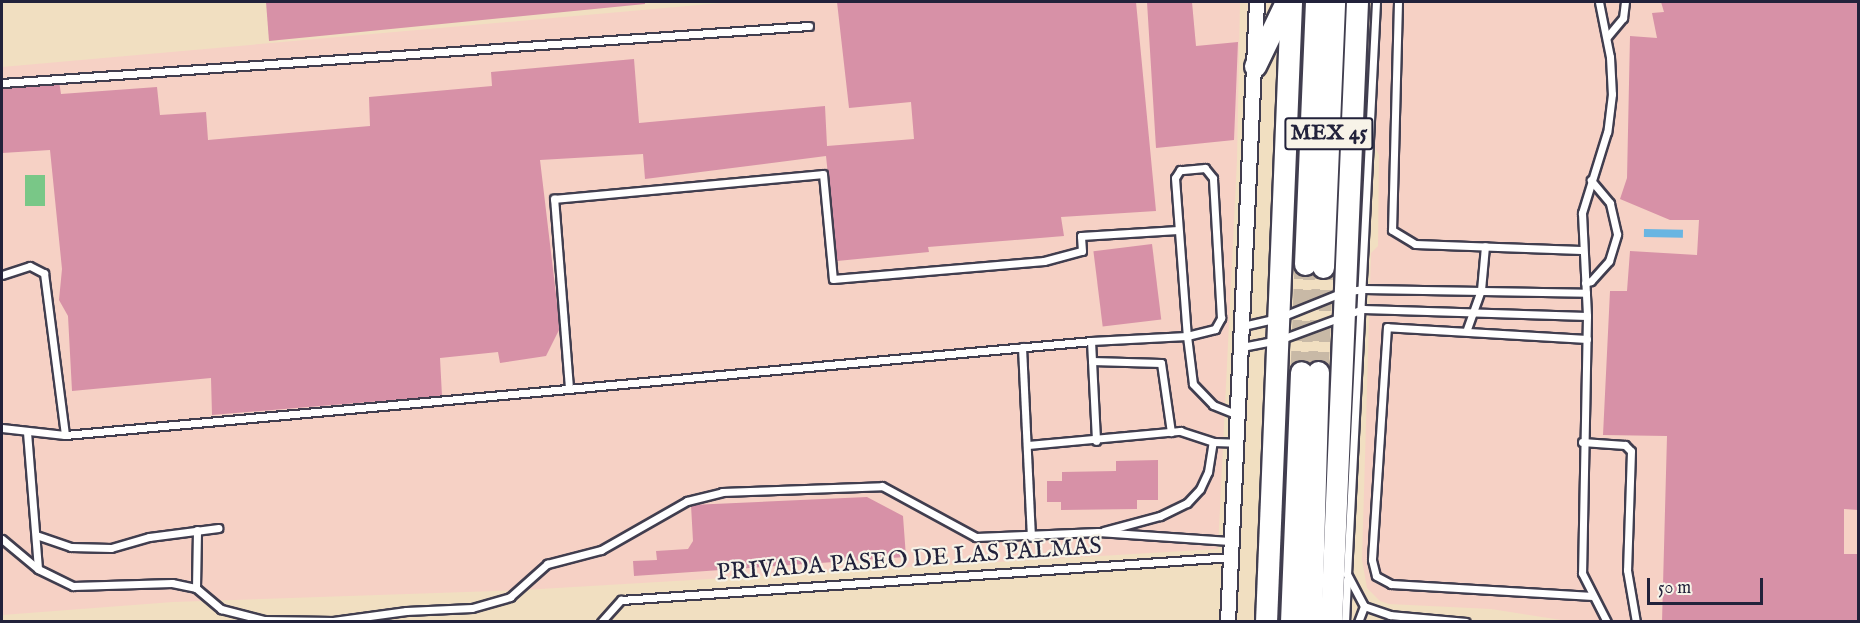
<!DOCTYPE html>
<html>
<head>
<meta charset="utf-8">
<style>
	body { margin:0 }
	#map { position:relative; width:1860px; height:623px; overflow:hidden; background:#f1dfc1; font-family:"IM FELL English",serif }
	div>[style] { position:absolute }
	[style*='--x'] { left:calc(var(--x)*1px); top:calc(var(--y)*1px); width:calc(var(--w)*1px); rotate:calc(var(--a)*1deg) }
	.built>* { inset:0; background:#f6d1c5 }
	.green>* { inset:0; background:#79c787; transform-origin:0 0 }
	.water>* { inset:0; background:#69b5e2; transform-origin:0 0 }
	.building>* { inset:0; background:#d791a7; transform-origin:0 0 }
	.primary-tunnel>* { height:21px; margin-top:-10.5px; transform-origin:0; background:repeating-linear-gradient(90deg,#c8b9a6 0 21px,transparent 0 31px) }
	.roads { filter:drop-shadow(2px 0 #413e4f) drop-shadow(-2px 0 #413e4f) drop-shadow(0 2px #413e4f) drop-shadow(0 -2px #413e4f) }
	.service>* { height:7px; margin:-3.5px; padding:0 3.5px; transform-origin:3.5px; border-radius:3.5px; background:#fff }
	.minor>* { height:14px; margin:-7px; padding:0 7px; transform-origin:7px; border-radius:7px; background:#fff }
	.primary>* { height:21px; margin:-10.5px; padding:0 10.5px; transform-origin:10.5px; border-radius:10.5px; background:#fff }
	span { translate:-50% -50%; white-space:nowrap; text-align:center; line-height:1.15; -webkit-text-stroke:4.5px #f7f3e8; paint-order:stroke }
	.shield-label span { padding:2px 4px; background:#f7f3e8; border:2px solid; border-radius:4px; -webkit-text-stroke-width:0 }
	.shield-label { font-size:22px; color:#22223b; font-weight:700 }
	.street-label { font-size:24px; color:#22223b }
	.frame { position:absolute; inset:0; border:3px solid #22223b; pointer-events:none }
	.scale { position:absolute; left:1647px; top:578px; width:116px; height:27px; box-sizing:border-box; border:3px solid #22223b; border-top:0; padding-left:8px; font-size:18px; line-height:21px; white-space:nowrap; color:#22223b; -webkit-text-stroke:4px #f7f3e8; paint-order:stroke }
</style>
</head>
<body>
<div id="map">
	<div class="built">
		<div style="clip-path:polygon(732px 2px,1240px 2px,1237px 160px,1218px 549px,523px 590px,173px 602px,2px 615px,2px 67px)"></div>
		<div style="clip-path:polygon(1379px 2px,1858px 2px,1858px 621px,1568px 621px,1491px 609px,1389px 604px,1380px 601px,1367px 588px,1362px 560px,1371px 253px,1378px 246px,1379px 155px,1372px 142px)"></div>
	</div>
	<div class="green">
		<div style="left:25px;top:175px;width:20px;height:31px"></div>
	</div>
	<div class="water">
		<div style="left:1644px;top:229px;width:39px;height:8px;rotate:1deg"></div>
	</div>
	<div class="building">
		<div style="clip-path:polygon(266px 2px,645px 2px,645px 4px,269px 41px)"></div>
		<div style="clip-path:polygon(837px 2px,1136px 2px,1156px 211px,1061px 217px,1064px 236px,928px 247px,929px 252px,837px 261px,826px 156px,645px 179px,643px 154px,540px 160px,560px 328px,546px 356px,500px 363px,498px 352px,440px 358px,442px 396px,212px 415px,211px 378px,72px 391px,68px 316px,59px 300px,62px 269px,50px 150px,2px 153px,2px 86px,59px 81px,61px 94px,157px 87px,160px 115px,206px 112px,208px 140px,370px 126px,369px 97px,492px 86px,491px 72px,634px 59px,639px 123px,825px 106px,827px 146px,914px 139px,911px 102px,849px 108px)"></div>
		<div style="clip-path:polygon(1147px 2px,1192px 2px,1196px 46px,1238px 42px,1234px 140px,1156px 148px)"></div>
		<div style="clip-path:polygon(1661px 2px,1858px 2px,1858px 510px,1844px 509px,1844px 554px,1858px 554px,1858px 622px,1662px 622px,1667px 436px,1603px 435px,1610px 291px,1627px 291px,1630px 251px,1697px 255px,1699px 220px,1670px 220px,1620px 199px,1627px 178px,1630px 36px,1657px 38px,1652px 13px,1664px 12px)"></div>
		<div style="left:1152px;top:244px;width:76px;height:59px;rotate:83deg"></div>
		<div style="clip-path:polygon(1158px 460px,1158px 500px,1137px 500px,1137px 509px,1061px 510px,1061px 502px,1047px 502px,1047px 481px,1062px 481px,1062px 472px,1116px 471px,1116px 461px)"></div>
		<div style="clip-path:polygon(867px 497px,903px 516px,906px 557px,634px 576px,633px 561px,657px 560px,656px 551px,688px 549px,693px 541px,691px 505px)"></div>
	</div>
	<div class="primary-tunnel">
		<div style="--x:1301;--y:372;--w:108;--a:-87.9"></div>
		<div style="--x:1318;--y:372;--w:105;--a:-87.3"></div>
	</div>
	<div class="roads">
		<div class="service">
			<div style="--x:1376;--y:2;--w:573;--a:92.9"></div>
			<div style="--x:1347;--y:574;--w:36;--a:62"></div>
			<div style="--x:1364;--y:606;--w:28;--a:19"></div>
			<div style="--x:1390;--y:615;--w:76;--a:5.3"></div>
			<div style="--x:1398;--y:2;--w:228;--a:91.5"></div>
			<div style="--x:1392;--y:230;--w:27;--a:31"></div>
			<div style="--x:1415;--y:244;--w:166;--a:2.1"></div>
			<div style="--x:1599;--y:2;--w:56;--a:78.7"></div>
			<div style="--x:1610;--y:57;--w:37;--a:87"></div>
			<div style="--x:1612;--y:94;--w:38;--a:97"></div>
			<div style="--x:1607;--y:132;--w:85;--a:107.2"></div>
			<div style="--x:1582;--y:213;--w:103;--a:87.2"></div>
			<div style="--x:1587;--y:316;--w:257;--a:91.1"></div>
			<div style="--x:1582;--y:573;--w:55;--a:63"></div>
			<div style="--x:1607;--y:37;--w:25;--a:-50"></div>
			<div style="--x:1623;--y:18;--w:16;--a:-83"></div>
			<div style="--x:2;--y:83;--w:809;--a:-4.04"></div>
			<div style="--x:2;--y:275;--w:29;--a:-18"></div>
			<div style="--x:30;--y:266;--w:16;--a:27"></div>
			<div style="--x:44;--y:273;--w:163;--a:82.6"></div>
			<div style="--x:1585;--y:283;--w:6;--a:-18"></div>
			<div style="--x:1591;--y:281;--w:27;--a:-48"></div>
			<div style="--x:1609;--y:261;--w:28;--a:-73"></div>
			<div style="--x:1617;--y:234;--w:32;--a:-103"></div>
			<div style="--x:1610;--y:203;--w:30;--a:-130"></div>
			<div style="--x:1243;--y:326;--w:39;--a:-13"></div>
			<div style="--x:1281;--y:317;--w:67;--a:-22"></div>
			<div style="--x:1343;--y:292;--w:21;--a:-8"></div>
			<div style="--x:1364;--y:289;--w:222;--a:1"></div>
			<div style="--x:1467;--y:329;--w:41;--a:-70.3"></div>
			<div style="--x:1481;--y:290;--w:44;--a:-84.8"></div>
			<div style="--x:1587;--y:339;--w:200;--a:-176.6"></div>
			<div style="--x:1387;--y:327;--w:233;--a:93.7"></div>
			<div style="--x:1372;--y:560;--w:16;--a:76"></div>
			<div style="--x:1376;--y:576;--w:17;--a:28"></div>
			<div style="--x:1391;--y:584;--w:202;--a:3.4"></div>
			<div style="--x:1091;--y:341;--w:100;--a:87.1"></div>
			<div style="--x:1022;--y:347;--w:190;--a:87.3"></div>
			<div style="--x:1242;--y:347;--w:38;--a:-11"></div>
			<div style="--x:1279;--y:340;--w:90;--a:-20.3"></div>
			<div style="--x:1363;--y:309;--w:224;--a:1.8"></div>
			<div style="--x:1092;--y:361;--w:69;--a:1.7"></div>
			<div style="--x:1161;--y:363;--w:70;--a:81.8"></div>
			<div style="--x:569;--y:388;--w:190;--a:-94.5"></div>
			<div style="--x:554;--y:199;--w:270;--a:-5.3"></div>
			<div style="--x:823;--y:174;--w:105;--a:84.6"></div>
			<div style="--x:833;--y:279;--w:212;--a:-4.9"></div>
			<div style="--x:1044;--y:261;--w:39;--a:-15"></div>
			<div style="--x:1082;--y:251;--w:15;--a:-94"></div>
			<div style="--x:1081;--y:236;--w:97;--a:-3.5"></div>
			<div style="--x:2;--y:428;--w:63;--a:6.3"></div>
			<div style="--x:65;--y:435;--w:1030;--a:-5.23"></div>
			<div style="--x:1091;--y:341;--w:96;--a:-3"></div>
			<div style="--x:1187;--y:336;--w:29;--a:-14"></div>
			<div style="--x:1215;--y:329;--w:13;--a:-61"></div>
			<div style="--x:1221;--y:318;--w:140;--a:-93.3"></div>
			<div style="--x:1213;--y:178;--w:13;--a:-129"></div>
			<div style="--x:1205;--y:168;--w:25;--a:175"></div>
			<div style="--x:1180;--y:170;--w:9;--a:122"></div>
			<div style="--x:1175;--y:178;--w:158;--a:85.7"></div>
			<div style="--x:1187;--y:336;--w:48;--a:82.9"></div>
			<div style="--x:1193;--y:384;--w:29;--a:46"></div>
			<div style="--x:1213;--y:405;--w:27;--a:22"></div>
			<div style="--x:27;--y:432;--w:137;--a:85.4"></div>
			<div style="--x:1582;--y:442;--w:43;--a:4"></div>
			<div style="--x:1625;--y:445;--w:8;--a:45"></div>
			<div style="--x:1631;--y:451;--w:119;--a:91.9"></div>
			<div style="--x:1627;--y:570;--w:53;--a:80.2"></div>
			<div style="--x:1028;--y:445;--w:153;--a:-5.3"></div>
			<div style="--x:1180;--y:431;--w:35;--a:18"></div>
			<div style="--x:1213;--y:442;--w:24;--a:2"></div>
			<div style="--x:1104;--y:531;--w:58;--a:-15"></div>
			<div style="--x:1160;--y:516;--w:30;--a:-26"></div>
			<div style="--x:1187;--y:503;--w:19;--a:-47"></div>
			<div style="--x:1200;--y:489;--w:19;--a:-65"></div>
			<div style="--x:1208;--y:472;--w:30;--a:-81"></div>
			<div style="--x:36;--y:535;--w:37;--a:19"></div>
			<div style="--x:71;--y:547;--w:40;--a:1.4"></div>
			<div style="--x:111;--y:548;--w:40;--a:-16"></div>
			<div style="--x:149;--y:537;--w:70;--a:-7.4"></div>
			<div style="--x:2;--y:539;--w:47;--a:39.8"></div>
			<div style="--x:38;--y:569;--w:39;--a:26"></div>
			<div style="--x:73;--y:586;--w:99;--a:-1.7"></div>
			<div style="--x:172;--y:583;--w:25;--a:12"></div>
			<div style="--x:196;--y:588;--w:33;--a:40"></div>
			<div style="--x:221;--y:609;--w:44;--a:14.3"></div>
			<div style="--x:264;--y:620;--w:69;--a:0.8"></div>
			<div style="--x:333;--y:621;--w:74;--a:-7.8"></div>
			<div style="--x:406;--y:611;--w:66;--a:-2.6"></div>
			<div style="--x:472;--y:608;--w:40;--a:-16"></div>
			<div style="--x:510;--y:597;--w:50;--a:-41.7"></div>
			<div style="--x:547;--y:564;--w:56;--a:-14.5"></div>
			<div style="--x:601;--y:550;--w:99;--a:-29.7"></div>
			<div style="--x:687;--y:501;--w:36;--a:-14"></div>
			<div style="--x:722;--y:492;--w:160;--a:-2.1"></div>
			<div style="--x:882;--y:486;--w:107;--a:28.5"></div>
			<div style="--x:976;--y:537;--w:122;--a:-2.3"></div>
			<div style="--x:1098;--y:532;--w:133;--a:3.9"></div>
			<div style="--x:196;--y:588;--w:58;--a:-89"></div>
			<div style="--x:601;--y:622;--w:30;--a:-48"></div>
			<div style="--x:621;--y:600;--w:612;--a:-4.03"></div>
			<div style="--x:1345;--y:622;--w:43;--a:-87.3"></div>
			<div style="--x:1358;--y:622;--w:17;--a:-69"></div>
		</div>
		<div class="minor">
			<div style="--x:1228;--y:622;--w:621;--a:-87.32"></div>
		</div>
		<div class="primary">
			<div style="--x:1255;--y:66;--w:71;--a:-64.2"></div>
			<div style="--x:1305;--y:264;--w:262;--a:-87.6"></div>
			<div style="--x:1323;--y:267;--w:265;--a:-87.6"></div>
			<div style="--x:1266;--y:622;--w:621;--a:-87.69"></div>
			<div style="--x:1291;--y:622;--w:250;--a:-87.7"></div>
			<div style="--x:1311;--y:622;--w:250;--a:-88.4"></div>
			<div style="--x:1331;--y:622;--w:621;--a:-87.6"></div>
		</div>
	</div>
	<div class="shield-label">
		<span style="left:1329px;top:134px">MEX 45</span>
	</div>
	<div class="street-label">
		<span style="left:909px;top:560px;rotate:-4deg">PRIVADA PASEO DE LAS PALMAS</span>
	</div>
	<div class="frame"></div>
	<div class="scale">50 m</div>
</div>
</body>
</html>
